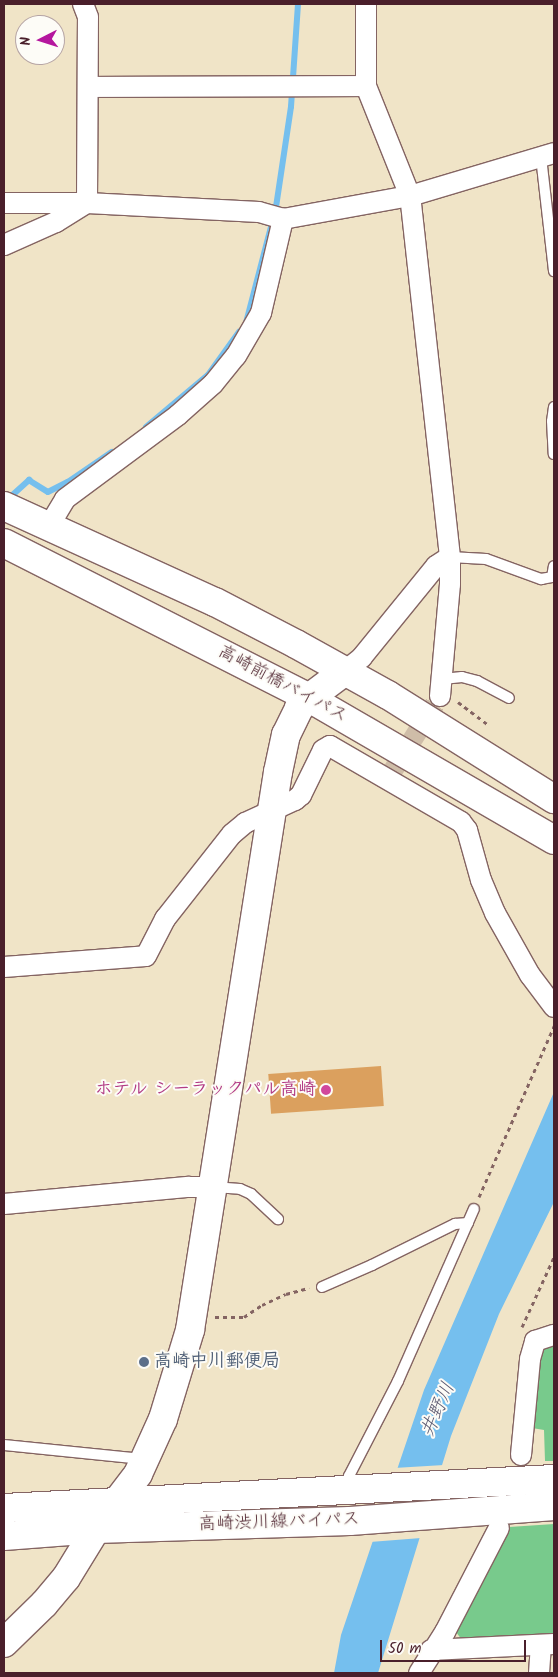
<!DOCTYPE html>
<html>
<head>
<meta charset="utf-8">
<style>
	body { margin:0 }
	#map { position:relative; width:558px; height:1677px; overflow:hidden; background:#f0e4c7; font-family:Kalam,"Klee One",sans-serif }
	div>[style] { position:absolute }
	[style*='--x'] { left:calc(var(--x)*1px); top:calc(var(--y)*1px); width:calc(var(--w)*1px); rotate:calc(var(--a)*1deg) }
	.green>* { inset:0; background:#78ca8c }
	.water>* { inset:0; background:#75bfee }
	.pier>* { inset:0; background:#f0e4c7 }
	.stream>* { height:5.5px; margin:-2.75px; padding:0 2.75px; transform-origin:2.75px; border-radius:2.75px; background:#75bfee }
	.building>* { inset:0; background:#dba05e; transform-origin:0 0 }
	.street-tunnel>* { height:20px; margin-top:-10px; transform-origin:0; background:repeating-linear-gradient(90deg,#cfbda8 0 20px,transparent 0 30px) }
	.path>* { height:3px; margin-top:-1.5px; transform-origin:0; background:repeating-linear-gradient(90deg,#846462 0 4px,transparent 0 8px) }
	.roads { filter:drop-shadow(1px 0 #846462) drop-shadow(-1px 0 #846462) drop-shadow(0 1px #846462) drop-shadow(0 -1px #846462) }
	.lane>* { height:10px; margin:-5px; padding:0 5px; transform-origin:5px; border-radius:5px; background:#fff }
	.street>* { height:20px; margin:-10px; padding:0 10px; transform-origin:10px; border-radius:10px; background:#fff }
	.secondary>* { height:28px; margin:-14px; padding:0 14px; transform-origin:14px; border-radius:14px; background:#fff }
	.primary>* { height:28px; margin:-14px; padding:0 14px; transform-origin:14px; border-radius:14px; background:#fff }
	.highway>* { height:28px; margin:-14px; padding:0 14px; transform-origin:14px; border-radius:14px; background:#fff }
	.dots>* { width:14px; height:14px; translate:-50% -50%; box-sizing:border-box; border:2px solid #fdfcf7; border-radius:50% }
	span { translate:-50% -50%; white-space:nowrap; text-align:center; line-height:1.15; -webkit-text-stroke:4px #fdfcf7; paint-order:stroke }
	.street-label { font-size:18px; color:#4a1f2b }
	.hotel-label { font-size:18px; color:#b23c85; font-weight:700 }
	.right { translate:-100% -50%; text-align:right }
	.service-label { font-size:18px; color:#4e5e75; font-weight:700 }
	.left { translate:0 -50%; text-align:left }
	.water-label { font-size:19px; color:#59576f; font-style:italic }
	.frame { position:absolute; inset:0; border:5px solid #4a1f2b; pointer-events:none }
	.north { position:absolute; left:15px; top:15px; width:50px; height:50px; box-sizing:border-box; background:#fdfcf7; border:1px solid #b5a4a5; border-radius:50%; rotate:265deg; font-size:14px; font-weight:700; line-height:20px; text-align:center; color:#4a1f2b }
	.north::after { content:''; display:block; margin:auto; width:18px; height:22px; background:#b5179e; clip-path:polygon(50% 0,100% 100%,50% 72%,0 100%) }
	.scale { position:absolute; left:380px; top:1640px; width:146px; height:22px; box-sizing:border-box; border:2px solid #4a1f2b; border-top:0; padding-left:6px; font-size:15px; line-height:18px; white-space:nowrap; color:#4a1f2b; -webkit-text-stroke:4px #fdfcf7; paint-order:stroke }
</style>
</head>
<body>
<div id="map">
	<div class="green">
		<div style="clip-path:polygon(554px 1342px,554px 1461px,545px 1461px,544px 1430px,532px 1428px,542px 1347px)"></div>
		<div style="clip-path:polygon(554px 1524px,554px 1637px,462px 1640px,456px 1632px,509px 1527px)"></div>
	</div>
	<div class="water">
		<div style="clip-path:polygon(554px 1092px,554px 1202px,499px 1314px,451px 1436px,378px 1673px,334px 1673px,341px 1635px,424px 1390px)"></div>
	</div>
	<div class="pier">
		<div style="clip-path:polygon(444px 1465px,421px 1538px,370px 1542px,394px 1468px)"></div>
	</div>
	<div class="stream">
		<div style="--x:275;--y:214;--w:108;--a:-81.5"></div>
		<div style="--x:291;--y:107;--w:103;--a:-86.1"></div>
		<div style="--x:246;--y:323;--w:103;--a:-75.4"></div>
		<div style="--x:146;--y:427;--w:81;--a:-40"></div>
		<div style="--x:208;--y:375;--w:53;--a:-54.2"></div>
		<div style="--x:7;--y:500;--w:30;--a:-42"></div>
		<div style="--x:29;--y:480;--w:22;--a:32"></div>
		<div style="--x:48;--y:492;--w:22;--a:-27"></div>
		<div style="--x:68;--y:482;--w:53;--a:-34.3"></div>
	</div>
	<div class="building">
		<div style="left:381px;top:1066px;width:40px;height:113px;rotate:86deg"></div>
	</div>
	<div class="street-tunnel">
		<div style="--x:392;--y:772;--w:90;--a:-57.7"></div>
	</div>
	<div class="path">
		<div style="--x:458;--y:702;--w:38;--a:37"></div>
		<div style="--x:479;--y:1197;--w:187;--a:-66.3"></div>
		<div style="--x:215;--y:1317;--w:29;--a:0"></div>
		<div style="--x:244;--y:1317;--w:22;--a:-34"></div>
		<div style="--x:262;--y:1305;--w:26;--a:-25"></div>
		<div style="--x:286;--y:1294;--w:24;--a:-15"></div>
		<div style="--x:522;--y:1327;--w:77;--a:-65.4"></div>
	</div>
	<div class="roads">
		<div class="lane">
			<div style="--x:541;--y:157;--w:115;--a:83.5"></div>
			<div style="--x:554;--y:407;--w:14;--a:98"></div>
			<div style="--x:552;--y:421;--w:33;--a:87"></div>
			<div style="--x:450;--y:557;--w:36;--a:3"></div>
			<div style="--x:486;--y:559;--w:59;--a:20"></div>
			<div style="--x:541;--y:579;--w:11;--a:-10"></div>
			<div style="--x:552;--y:577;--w:11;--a:-80"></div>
			<div style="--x:443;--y:679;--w:19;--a:-6"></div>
			<div style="--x:462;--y:677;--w:16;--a:15"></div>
			<div style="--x:477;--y:681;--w:36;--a:28"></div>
			<div style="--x:213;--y:1187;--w:27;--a:4"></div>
			<div style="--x:240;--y:1189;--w:12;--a:24"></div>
			<div style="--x:251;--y:1194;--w:37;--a:43"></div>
			<div style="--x:322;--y:1287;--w:55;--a:-23.7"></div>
			<div style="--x:372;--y:1265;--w:93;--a:-26.3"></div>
			<div style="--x:455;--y:1224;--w:13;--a:-4"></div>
			<div style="--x:4;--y:1445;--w:139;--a:5.8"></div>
			<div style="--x:347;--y:1487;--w:11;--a:-80"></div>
			<div style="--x:349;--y:1476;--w:107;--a:-62.7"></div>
			<div style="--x:398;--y:1381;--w:188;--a:-66.2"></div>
		</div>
		<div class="street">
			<div style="--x:89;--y:87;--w:277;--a:-0.2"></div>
			<div style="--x:4;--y:203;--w:83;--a:0"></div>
			<div style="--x:87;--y:203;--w:172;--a:3"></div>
			<div style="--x:259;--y:212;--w:25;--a:16"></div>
			<div style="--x:283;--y:219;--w:129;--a:-10.3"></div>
			<div style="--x:410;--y:196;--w:150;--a:-16.6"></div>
			<div style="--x:4;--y:245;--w:57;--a:-23.9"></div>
			<div style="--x:56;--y:222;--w:36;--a:-32"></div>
			<div style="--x:87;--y:203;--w:186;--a:-89.7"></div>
			<div style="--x:88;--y:17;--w:14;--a:-111"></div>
			<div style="--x:49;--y:526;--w:31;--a:-59"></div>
			<div style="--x:65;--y:499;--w:141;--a:-36.6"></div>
			<div style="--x:178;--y:415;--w:47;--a:-41.5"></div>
			<div style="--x:213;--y:384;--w:36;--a:-51"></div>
			<div style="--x:236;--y:356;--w:50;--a:-59.8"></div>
			<div style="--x:261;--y:313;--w:97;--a:-76.8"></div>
			<div style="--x:345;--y:671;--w:22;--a:-39"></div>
			<div style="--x:362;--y:657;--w:117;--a:-50.9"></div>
			<div style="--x:436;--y:566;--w:17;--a:-33"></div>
			<div style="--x:450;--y:557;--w:363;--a:-96.3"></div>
			<div style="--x:410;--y:196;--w:118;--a:-111.8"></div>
			<div style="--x:366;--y:86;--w:82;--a:-90"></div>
			<div style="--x:440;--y:696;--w:112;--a:-84.9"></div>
			<div style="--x:450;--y:584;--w:27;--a:-90"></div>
			<div style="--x:4;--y:967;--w:142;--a:-4.4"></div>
			<div style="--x:146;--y:956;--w:42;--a:-62.8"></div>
			<div style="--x:165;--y:919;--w:108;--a:-51.8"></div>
			<div style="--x:232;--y:834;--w:17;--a:-40"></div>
			<div style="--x:245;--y:823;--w:55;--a:-24.7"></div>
			<div style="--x:295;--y:800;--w:8;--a:-40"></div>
			<div style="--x:301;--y:795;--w:50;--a:-63.9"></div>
			<div style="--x:323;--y:750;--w:8;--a:-30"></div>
			<div style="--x:330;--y:746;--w:151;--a:30.1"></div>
			<div style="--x:461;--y:822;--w:10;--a:53"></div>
			<div style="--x:467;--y:830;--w:52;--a:74.4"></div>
			<div style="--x:481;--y:880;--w:36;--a:67"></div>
			<div style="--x:495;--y:913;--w:71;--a:60.6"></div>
			<div style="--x:530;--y:975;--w:40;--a:53"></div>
			<div style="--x:4;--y:1204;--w:186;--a:-5.3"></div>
			<div style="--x:189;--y:1187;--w:22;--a:0"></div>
			<div style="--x:521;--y:1455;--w:96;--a:-84.6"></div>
			<div style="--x:530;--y:1359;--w:19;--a:-74"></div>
			<div style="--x:535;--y:1341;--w:20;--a:-18"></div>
			<div style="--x:431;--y:1650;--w:123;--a:-2.8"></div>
			<div style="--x:419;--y:1673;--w:49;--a:-57.6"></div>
			<div style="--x:445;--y:1632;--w:117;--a:-62.6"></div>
			<div style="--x:539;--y:1673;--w:28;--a:-86"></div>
		</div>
		<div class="secondary">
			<div style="--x:4;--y:1643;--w:56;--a:-44.3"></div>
			<div style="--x:44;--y:1604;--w:34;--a:-50"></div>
			<div style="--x:66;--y:1578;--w:57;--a:-58.5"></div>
			<div style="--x:96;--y:1529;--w:69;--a:-52.6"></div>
			<div style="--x:138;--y:1474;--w:60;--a:-65.6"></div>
			<div style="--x:163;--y:1419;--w:93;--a:-73.1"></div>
			<div style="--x:190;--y:1330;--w:565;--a:-81.04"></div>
			<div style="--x:278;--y:772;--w:38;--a:-78"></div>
			<div style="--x:286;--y:735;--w:30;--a:-64"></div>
			<div style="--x:299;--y:708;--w:14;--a:-45"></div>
			<div style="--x:309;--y:698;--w:45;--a:-36.9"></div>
		</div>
		<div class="primary">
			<div style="--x:4;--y:1508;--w:551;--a:-3.02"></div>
			<div style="--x:4;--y:1536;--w:92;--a:-4.4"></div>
			<div style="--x:96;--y:1529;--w:254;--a:-1.8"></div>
			<div style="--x:350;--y:1521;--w:205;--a:-4.2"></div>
		</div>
		<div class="highway">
			<div style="--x:4;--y:506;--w:232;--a:24.5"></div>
			<div style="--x:215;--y:602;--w:91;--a:27.4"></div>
			<div style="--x:296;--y:644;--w:105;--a:29"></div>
			<div style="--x:388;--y:695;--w:196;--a:32.1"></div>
			<div style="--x:4;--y:543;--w:342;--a:26.9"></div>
			<div style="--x:309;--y:698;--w:283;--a:30.1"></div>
		</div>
	</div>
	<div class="dots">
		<div style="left:326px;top:1090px;background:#d1479c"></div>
		<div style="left:144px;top:1362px;background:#5c6f8a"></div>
	</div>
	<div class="street-label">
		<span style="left:282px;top:685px;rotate:28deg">高崎前橋バイパス</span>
		<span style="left:279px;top:1523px;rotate:-2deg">高崎渋川線バイパス</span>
	</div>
	<div class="hotel-label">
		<span class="right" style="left:316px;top:1090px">ホテル シーラックパル高崎</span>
	</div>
	<div class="service-label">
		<span class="left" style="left:154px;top:1362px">高崎中川郵便局</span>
	</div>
	<div class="water-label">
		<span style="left:439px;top:1410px;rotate:-66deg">井野川</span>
	</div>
	<div class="frame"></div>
	<div class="north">N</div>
	<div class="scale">50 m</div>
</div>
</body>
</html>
